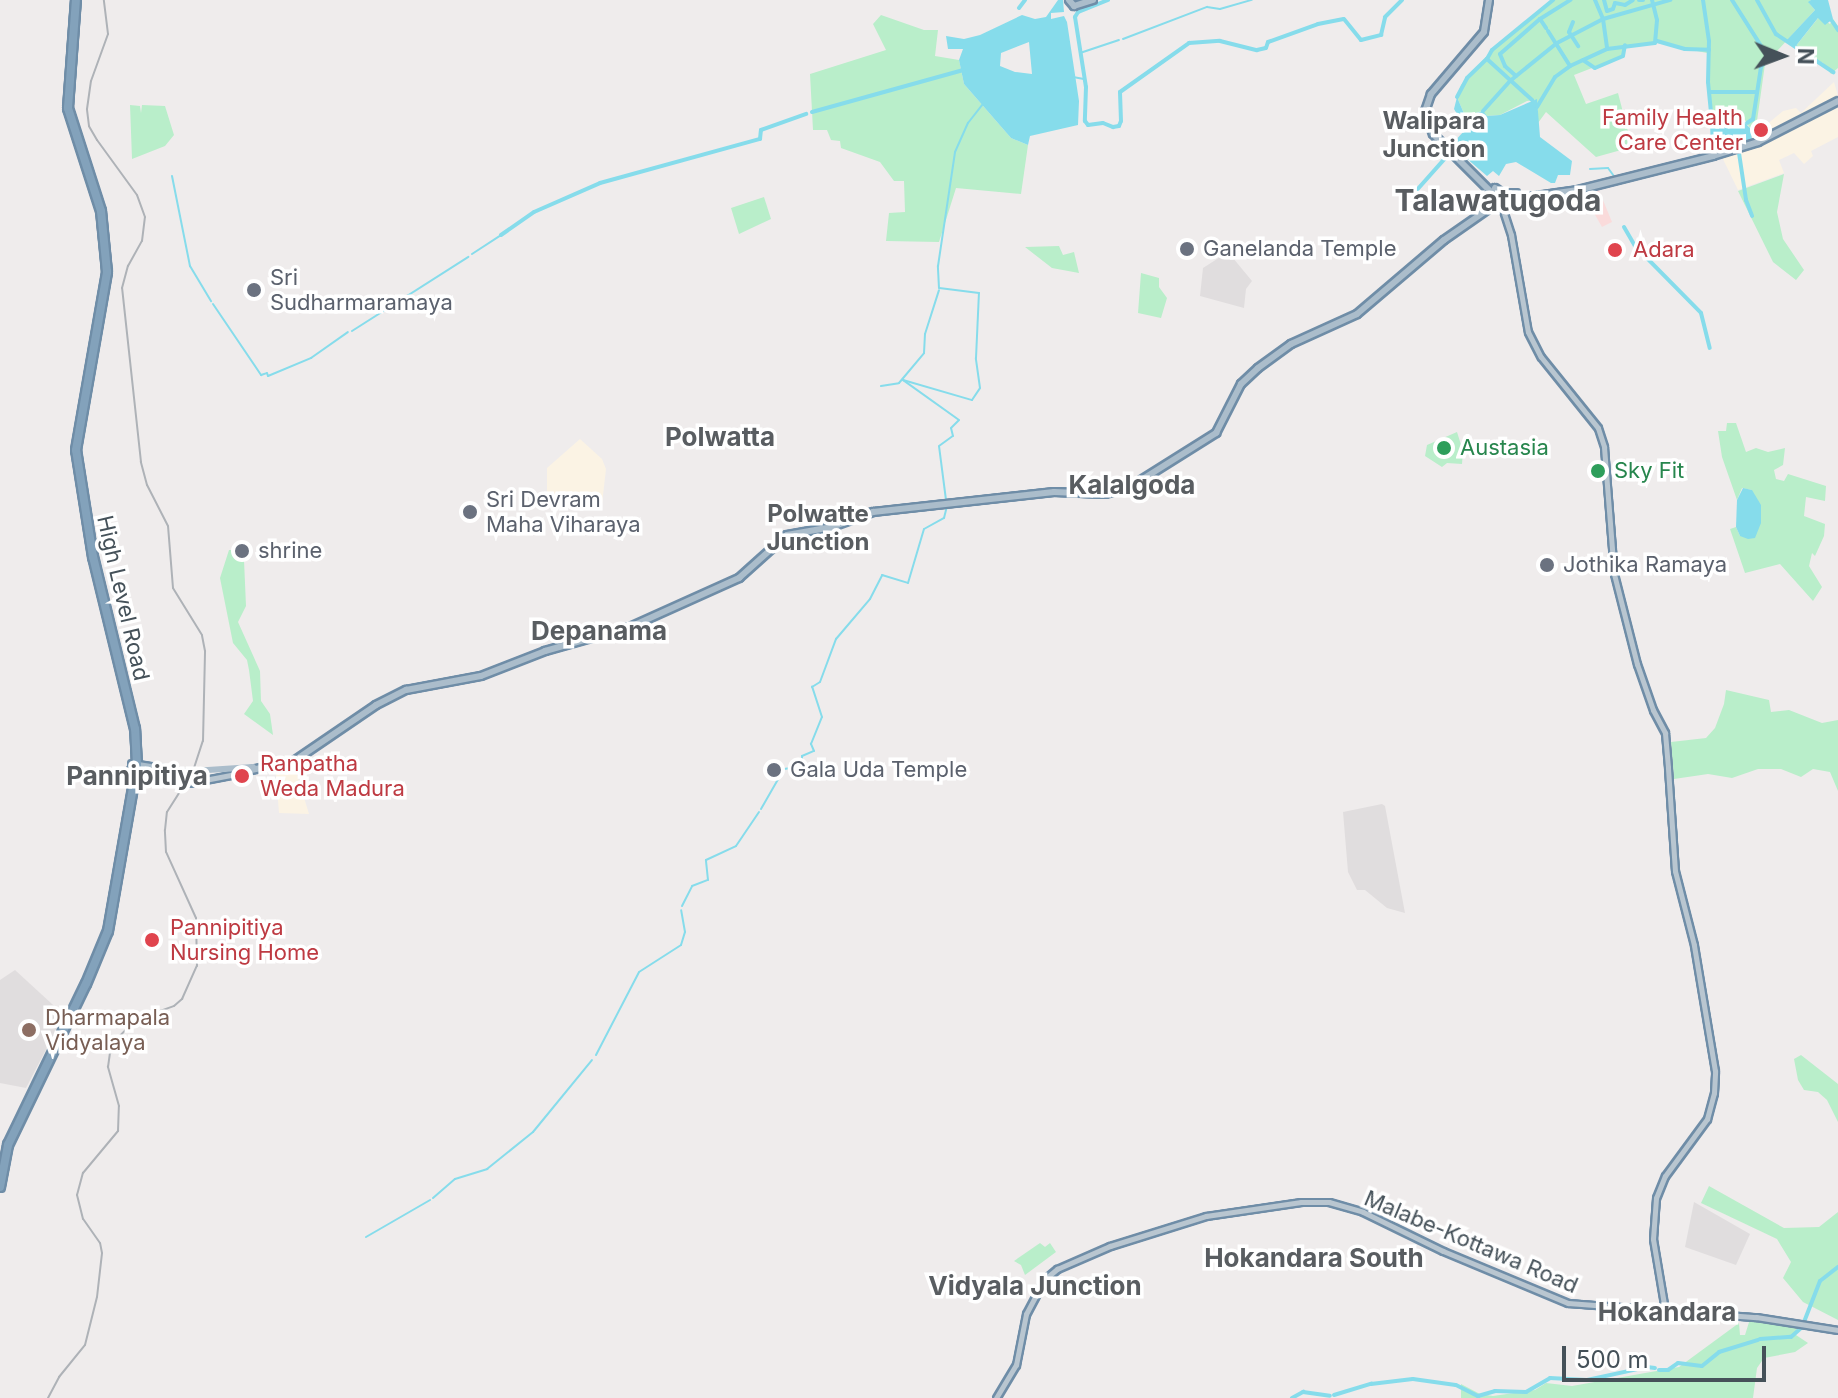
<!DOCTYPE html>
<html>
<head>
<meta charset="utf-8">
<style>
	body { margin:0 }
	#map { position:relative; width:1838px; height:1398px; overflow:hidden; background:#efecec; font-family:Inter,sans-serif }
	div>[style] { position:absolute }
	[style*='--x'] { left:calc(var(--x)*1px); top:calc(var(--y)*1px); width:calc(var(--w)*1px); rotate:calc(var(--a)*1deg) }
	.commercial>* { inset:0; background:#fbf3e4 }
	.education>* { inset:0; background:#e0ddde }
	.medical>* { inset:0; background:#fadbdb }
	.green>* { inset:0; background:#b9eeca }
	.water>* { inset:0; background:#86dceb }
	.stream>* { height:2px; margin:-1px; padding:0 1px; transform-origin:1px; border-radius:1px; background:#86dceb }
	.canal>* { height:4px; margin:-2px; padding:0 2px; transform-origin:2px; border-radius:2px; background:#86dceb }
	.roads { filter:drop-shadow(2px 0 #6f8da7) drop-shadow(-2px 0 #6f8da7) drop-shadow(0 2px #6f8da7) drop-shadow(0 -2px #6f8da7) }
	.secondary>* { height:5px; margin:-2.5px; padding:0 2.5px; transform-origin:2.5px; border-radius:2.5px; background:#b9c6d0 }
	.primary>* { height:6px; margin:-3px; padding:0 3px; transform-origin:3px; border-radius:3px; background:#abbdcb }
	.highway>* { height:8px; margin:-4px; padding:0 4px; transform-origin:4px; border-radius:4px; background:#83a2bb }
	.rail>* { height:2px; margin:-1px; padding:0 1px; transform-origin:1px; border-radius:1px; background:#aeb2b7 }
	.primary-bridge>* { height:6px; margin:-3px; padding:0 3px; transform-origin:3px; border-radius:3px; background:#abbdcb }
	.dots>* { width:22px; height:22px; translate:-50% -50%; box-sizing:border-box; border:4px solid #fff; border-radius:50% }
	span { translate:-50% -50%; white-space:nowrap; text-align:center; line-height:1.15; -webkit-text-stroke:7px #fff; paint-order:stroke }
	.health-label { font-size:22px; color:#be3a42 }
	.right { translate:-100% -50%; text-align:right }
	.left { translate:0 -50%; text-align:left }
	.worship-label { font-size:22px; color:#5b616d }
	.leisure-label { font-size:22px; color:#27864d }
	.street-label { font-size:22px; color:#455159 }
	.education-label { font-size:22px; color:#785e54 }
	.neighbourhood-label { font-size:24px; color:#595d61; font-weight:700 }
	.quarter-label { font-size:26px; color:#595d61; font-weight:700 }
	.district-label { font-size:30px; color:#595d61; font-weight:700 }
	.north { position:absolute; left:1742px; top:16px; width:80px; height:80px; -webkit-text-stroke:6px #fff; paint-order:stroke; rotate:91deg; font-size:22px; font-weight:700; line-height:32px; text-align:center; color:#455159 }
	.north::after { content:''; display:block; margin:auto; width:28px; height:36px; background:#455159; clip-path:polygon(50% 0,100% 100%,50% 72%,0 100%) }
	.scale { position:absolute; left:1562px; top:1346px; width:204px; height:36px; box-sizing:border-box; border:4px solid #455159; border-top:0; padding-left:10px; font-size:24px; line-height:28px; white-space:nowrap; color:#455159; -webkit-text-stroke:6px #fff; paint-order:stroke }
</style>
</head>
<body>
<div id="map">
	<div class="commercial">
		<div style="clip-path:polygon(1834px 82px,1838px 96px,1752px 139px,1751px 130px,1765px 126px,1783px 111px,1796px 108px,1801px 113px)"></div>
		<div style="clip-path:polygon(1838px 104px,1838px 137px,1811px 151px,1813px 156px,1804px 164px,1794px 153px,1779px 160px,1784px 173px,1738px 190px,1721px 155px)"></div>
		<div style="clip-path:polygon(580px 439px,602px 459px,606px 469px,602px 504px,547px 504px,547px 468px)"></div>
		<div style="clip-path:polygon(295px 768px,309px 814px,279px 813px,276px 774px)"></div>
	</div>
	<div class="education">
		<div style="clip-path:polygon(1228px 252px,1252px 281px,1246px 289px,1244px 308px,1200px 296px,1203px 268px)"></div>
		<div style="clip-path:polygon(1382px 804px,1385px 806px,1405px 913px,1387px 908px,1365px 890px,1357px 890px,1348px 872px,1343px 812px)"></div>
		<div style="clip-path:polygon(15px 970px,64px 1015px,26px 1088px,0 1083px,0 980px)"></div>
		<div style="clip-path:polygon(1694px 1202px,1750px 1234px,1736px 1265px,1685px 1247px)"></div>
	</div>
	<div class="medical">
		<div style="clip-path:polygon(1598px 188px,1612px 222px,1602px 227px,1594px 213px,1575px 194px)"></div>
	</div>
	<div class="green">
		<div style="clip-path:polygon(1553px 0,1811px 0,1809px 3px,1815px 10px,1765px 64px,1757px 121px,1750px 128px,1745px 120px,1710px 123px,1707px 53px,1658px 43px,1627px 46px,1623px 56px,1574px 75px,1586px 104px,1618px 93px,1632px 147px,1596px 157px,1546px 112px,1538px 123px,1537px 100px,1527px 101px,1500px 115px,1487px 116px,1482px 111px,1465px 116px,1457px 97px,1461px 85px,1492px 50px)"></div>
		<div style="clip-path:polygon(881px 15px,924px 30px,938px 30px,935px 56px,959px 60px,964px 84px,1011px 138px,1028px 145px,1021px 194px,956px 188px,939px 242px,886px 241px,889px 213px,905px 212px,904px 181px,894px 181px,880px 162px,841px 148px,840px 141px,831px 140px,827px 130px,813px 130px,810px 74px,886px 50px,873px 24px)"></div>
		<div style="clip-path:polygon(1819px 17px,1830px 24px,1833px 19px,1838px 26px,1838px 68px,1831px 74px,1823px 63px,1795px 47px)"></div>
		<div style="clip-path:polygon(130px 105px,140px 106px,141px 113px,142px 105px,165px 106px,174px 135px,165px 146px,132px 159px)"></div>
		<div style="clip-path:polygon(1784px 174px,1777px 212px,1783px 239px,1804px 270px,1796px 280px,1773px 262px,1738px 191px)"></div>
		<div style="clip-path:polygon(764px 197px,771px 219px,739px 234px,731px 208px)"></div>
		<div style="clip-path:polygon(1059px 246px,1063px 255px,1074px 252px,1079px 273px,1052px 268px,1025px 247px)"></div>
		<div style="clip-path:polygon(1141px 273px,1159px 278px,1159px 287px,1167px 298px,1161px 318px,1138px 313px)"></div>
		<div style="clip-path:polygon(1727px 423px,1736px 423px,1746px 452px,1756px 448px,1768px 452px,1785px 448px,1783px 465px,1774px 470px,1776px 479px,1784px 481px,1788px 474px,1826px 486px,1825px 501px,1806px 497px,1804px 516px,1825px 524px,1824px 536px,1815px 556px,1812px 553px,1809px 566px,1822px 587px,1813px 601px,1780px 564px,1745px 573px,1730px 529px,1736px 527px,1740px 536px,1752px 490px,1742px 488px,1737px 500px,1722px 457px,1718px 431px,1726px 431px)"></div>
		<div style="clip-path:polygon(1457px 432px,1463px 451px,1462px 464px,1447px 463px,1442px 467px,1425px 456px,1427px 445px)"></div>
		<div style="clip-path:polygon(229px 550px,239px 550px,244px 560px,246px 606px,238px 622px,260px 671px,261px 701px,270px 714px,273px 735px,244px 714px,253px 701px,249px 670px,247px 660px,233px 643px,220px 578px)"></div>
		<div style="clip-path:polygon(1726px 690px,1769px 700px,1771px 712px,1789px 710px,1822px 723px,1838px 720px,1838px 791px,1830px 772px,1813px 769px,1801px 777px,1781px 769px,1758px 769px,1732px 778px,1708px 774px,1674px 779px,1671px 742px,1706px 738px,1715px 728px,1724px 704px)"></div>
		<div style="clip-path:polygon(1801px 1055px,1838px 1084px,1838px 1122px,1827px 1100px,1818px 1092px,1804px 1090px,1798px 1080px,1794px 1059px)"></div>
		<div style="clip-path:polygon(1709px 1186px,1784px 1228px,1819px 1227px,1838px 1212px,1838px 1320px,1803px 1302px,1783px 1278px,1791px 1262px,1777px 1239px,1701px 1203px)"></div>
		<div style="clip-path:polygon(1040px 1243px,1045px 1247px,1050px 1243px,1056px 1252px,1025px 1275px,1021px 1265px,1014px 1261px)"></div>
		<div style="clip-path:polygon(1750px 1319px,1797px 1325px,1796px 1335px,1808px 1343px,1795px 1352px,1764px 1358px,1757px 1368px,1753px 1398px,1461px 1398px,1461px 1384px,1480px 1394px,1493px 1396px,1535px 1390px,1546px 1383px,1572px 1386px,1679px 1367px,1739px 1323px,1740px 1335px,1745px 1335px)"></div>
	</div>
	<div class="water">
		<div style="clip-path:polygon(evenodd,1058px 0,1063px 0,1064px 12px,1051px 13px,1051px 19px,1064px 16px,1067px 22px,1079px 101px,1078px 125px,1030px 136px,1028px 145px,1011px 138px,964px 84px,959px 60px,963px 49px,948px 49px,946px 36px,964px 39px,980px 35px,1022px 15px,1035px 19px,1046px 17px,1058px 0,1029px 42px,1032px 74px,1015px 72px,1000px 66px,1001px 53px,1029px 42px)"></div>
		<div style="clip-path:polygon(1811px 0,1828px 0,1833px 19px,1825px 25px,1818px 18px,1795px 47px,1786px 41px,1815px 10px,1808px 2px)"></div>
		<div style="clip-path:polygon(1457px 97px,1465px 116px,1483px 111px,1487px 116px,1500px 115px,1537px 99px,1540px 137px,1572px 161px,1570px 175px,1558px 175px,1555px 183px,1551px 183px,1516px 162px,1506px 164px,1499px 176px,1493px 171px,1487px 176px,1451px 145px,1466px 129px,1454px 109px)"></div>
		<div style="clip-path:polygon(1740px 118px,1750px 128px,1752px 139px,1711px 150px,1710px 123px,1736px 123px)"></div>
		<div style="clip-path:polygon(1743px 488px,1752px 490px,1761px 505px,1761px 523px,1755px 538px,1748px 539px,1740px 536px,1736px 527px,1737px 500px)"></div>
	</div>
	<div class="stream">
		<div style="--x:1123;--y:39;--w:90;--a:-20.9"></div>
		<div style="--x:1207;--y:7;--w:13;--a:9"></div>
		<div style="--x:1220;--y:9;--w:33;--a:-16"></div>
		<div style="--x:1080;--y:53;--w:41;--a:-18.4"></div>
		<div style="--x:1073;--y:77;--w:11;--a:10"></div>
		<div style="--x:1590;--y:169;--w:18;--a:-3"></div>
		<div style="--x:1608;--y:168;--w:9;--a:54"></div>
		<div style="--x:172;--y:176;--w:92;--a:78.7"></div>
		<div style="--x:190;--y:266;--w:41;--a:59"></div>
		<div style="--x:472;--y:254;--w:35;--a:-33"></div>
		<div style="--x:213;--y:304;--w:86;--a:55.9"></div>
		<div style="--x:261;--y:375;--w:6;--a:-18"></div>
		<div style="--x:267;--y:373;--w:3;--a:72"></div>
		<div style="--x:268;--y:376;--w:47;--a:-22.7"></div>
		<div style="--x:311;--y:358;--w:45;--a:-35.1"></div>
		<div style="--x:352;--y:331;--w:138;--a:-32.5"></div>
		<div style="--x:881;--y:386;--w:18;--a:-9"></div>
		<div style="--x:899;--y:383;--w:39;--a:-50"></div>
		<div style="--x:924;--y:353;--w:19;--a:-87"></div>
		<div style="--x:925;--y:334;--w:46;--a:-72.3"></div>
		<div style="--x:946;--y:500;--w:54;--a:-97.4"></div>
		<div style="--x:939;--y:446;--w:17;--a:-36"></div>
		<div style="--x:953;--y:436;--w:8;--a:-104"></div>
		<div style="--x:951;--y:428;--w:11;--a:-45"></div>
		<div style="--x:959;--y:420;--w:69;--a:-144.5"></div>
		<div style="--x:903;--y:380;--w:72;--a:16.2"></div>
		<div style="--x:972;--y:400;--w:14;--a:-56"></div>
		<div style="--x:980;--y:388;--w:30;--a:-98"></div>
		<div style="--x:976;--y:358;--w:65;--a:-87.4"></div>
		<div style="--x:979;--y:293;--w:40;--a:-172.9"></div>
		<div style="--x:939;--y:288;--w:22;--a:-93"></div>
		<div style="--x:938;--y:266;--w:115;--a:-81.5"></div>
		<div style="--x:955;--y:152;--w:32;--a:-66"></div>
		<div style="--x:968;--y:123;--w:24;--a:-52"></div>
		<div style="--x:761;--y:809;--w:46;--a:-60.1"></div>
		<div style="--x:784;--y:769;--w:18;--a:-9"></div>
		<div style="--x:802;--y:766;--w:10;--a:-90"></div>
		<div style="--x:802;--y:756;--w:13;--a:-23"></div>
		<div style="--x:814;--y:751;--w:8;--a:-113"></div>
		<div style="--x:811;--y:744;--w:29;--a:-68"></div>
		<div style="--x:822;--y:717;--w:32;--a:-108"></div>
		<div style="--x:812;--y:687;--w:9;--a:-32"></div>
		<div style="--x:820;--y:682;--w:46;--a:-69.6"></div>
		<div style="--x:836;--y:639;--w:52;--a:-49.6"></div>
		<div style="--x:870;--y:599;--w:27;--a:-63"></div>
		<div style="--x:882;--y:575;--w:27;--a:17"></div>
		<div style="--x:908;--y:583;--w:56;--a:-73.5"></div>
		<div style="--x:924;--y:529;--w:23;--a:-29"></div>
		<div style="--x:944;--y:518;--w:12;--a:-76"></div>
		<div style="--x:682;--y:906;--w:22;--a:-63"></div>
		<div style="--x:692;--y:886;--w:17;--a:-21"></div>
		<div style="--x:708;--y:880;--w:20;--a:-96"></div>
		<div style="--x:706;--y:860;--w:33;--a:-25"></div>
		<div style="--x:736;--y:846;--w:41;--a:-55.9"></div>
		<div style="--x:596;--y:1055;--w:93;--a:-62.6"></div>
		<div style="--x:639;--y:972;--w:50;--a:-32.7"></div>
		<div style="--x:681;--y:945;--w:14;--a:-73"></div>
		<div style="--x:685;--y:932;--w:22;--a:-100"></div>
		<div style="--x:433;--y:1198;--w:29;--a:-41"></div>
		<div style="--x:455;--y:1179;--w:34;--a:-17"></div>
		<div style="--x:487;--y:1169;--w:59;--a:-38.8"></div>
		<div style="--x:533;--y:1132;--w:93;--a:-50.7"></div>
		<div style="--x:366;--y:1237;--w:74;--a:-30"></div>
	</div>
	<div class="canal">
		<div style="--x:1108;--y:0;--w:32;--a:158"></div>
		<div style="--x:1078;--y:12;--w:6;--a:121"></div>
		<div style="--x:1075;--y:17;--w:71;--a:81.1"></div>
		<div style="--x:1086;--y:87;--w:34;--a:92"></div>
		<div style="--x:1085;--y:121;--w:5;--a:53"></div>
		<div style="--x:1088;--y:125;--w:15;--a:-8"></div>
		<div style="--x:1103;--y:123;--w:11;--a:22"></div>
		<div style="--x:1113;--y:127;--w:6;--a:-9"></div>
		<div style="--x:1119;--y:126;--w:5;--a:-68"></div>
		<div style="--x:1121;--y:121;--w:29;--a:-92"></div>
		<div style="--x:1120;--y:92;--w:85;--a:-35.4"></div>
		<div style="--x:1189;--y:43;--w:31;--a:-4"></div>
		<div style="--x:1220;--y:41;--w:38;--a:14"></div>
		<div style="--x:1257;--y:50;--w:9;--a:-13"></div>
		<div style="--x:1266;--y:48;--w:6;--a:-72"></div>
		<div style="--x:1268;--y:42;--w:53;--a:-19.8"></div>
		<div style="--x:1318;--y:24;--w:26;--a:-11"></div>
		<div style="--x:1344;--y:19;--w:27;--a:51"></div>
		<div style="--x:1361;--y:40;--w:21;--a:-14"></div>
		<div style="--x:1381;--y:35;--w:18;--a:-77"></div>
		<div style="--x:1385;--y:17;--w:24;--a:-45"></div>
		<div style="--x:1595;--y:0;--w:21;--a:67"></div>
		<div style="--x:1603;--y:19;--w:30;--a:82"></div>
		<div style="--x:1604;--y:0;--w:11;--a:75"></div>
		<div style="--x:1607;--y:11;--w:6;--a:-18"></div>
		<div style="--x:1613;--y:9;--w:6;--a:-72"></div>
		<div style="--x:1615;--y:3;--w:10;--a:11"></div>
		<div style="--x:1625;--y:5;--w:9;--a:-32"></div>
		<div style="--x:1639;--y:0;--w:4;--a:0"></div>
		<div style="--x:1703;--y:0;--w:41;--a:81.7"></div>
		<div style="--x:1709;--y:41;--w:41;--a:91.4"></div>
		<div style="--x:1708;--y:82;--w:41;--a:84.4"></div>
		<div style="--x:1732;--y:0;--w:67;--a:57.7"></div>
		<div style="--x:1768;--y:57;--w:12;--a:125"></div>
		<div style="--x:1761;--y:67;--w:53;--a:98.7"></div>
		<div style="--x:1753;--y:119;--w:7;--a:146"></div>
		<div style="--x:1757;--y:0;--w:39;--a:61"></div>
		<div style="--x:1776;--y:34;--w:69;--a:33.7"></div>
		<div style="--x:1019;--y:8;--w:10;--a:-53"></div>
		<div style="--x:1540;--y:19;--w:11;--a:56"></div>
		<div style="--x:1832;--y:21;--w:11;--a:56"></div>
		<div style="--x:1573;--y:22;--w:11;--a:112"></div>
		<div style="--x:1569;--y:32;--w:17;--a:57"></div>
		<div style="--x:1548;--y:31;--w:41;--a:57.8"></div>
		<div style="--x:1657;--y:41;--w:29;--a:16"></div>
		<div style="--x:1685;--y:49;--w:24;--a:2"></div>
		<div style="--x:1487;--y:59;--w:10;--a:-61"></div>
		<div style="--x:1492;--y:50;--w:79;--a:-39.3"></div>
		<div style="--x:1583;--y:60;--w:14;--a:34"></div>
		<div style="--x:1595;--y:68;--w:30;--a:-23"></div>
		<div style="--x:1623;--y:56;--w:11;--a:-80"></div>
		<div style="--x:1516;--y:76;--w:15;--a:-138"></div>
		<div style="--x:1505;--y:66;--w:13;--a:-113"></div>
		<div style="--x:1500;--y:54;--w:53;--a:-41.2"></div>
		<div style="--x:1540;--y:19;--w:36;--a:-32"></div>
		<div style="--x:1710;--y:92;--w:46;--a:0"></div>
		<div style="--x:1457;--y:97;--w:21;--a:-62"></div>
		<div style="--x:1467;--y:78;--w:28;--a:-44"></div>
		<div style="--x:1487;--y:59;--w:61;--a:42.3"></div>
		<div style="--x:1537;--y:107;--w:35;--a:-59"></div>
		<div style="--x:1555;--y:77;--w:19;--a:-36"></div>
		<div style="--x:1570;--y:66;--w:41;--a:-24.7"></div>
		<div style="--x:1607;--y:49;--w:48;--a:-7.1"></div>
		<div style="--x:1655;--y:43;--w:23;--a:-85"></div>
		<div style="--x:1657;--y:20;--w:21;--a:-104"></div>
		<div style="--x:1483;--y:111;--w:40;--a:-48"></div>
		<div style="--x:1510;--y:81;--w:60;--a:-39"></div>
		<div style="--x:1557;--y:43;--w:52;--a:-27.6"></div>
		<div style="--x:1603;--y:19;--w:70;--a:-15.8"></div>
		<div style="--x:812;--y:112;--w:157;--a:-15.5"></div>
		<div style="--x:1739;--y:153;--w:48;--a:81.5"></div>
		<div style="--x:1746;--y:200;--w:17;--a:69"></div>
		<div style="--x:1416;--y:191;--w:48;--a:-48.4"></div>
		<div style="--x:1624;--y:227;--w:22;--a:60"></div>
		<div style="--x:1635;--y:246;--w:94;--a:45.4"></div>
		<div style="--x:1701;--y:313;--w:36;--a:76"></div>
		<div style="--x:501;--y:235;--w:40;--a:-34.9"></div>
		<div style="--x:534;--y:212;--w:72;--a:-23.7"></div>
		<div style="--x:600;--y:183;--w:166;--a:-15.4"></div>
		<div style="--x:760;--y:139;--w:9;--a:-84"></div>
		<div style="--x:761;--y:130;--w:48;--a:-19.6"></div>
		<div style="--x:1804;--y:1322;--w:44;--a:-68.7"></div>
		<div style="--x:1820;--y:1281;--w:23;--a:-38"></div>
		<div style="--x:1760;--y:1339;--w:31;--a:-4"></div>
		<div style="--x:1791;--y:1337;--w:15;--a:-42"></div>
		<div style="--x:1659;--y:1370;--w:9;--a:0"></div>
		<div style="--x:1668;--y:1370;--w:12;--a:-35"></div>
		<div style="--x:1678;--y:1363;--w:24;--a:7"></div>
		<div style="--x:1702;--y:1366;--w:22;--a:-39"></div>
		<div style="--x:1719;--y:1352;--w:41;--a:-17.1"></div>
		<div style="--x:1334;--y:1395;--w:39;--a:-17"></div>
		<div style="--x:1371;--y:1384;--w:42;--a:-6.8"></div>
		<div style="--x:1413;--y:1379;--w:43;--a:7.9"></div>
		<div style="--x:1456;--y:1385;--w:25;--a:27"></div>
		<div style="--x:1478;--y:1396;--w:18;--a:-16"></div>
		<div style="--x:1495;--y:1391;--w:31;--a:2"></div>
		<div style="--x:1526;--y:1392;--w:28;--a:-30"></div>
		<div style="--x:1550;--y:1378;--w:37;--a:3"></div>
		<div style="--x:1587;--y:1380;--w:61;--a:-12.2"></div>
		<div style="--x:1647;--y:1367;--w:8;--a:7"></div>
		<div style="--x:1292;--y:1398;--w:13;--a:-29"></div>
		<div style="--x:1303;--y:1392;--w:27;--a:8"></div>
	</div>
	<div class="roads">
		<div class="secondary">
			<div style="--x:1500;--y:201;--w:36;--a:72"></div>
			<div style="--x:1511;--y:235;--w:98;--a:80.1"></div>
			<div style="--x:1528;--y:332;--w:28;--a:63"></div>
			<div style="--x:1541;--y:357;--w:91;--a:51.2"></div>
			<div style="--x:1598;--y:428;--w:20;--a:72"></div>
			<div style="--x:1604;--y:447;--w:127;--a:85.5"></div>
			<div style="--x:1614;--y:574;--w:93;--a:75.7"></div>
			<div style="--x:1637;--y:664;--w:49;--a:70.8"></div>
			<div style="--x:1653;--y:710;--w:26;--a:62"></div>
			<div style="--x:1665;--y:733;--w:34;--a:85"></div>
			<div style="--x:189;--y:783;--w:53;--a:-10.9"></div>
			<div style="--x:1665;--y:1310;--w:72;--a:-99.6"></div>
			<div style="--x:1653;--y:1239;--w:41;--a:-85.8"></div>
			<div style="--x:1656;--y:1198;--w:24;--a:-68"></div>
			<div style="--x:1665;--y:1176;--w:71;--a:-53.6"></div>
			<div style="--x:1707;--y:1119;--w:27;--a:-75"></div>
			<div style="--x:1714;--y:1093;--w:22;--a:-87"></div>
			<div style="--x:1715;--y:1071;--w:128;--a:-99.5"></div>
			<div style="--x:1694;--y:945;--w:76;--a:-104.4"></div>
			<div style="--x:1675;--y:871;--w:104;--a:-93.9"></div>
			<div style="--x:996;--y:1398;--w:39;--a:-59"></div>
			<div style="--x:1016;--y:1365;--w:52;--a:-78.9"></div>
			<div style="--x:1026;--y:1314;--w:40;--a:-62"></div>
			<div style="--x:1045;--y:1279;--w:16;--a:-40"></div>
			<div style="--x:1057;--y:1269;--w:58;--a:-23.5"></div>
			<div style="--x:1110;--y:1246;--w:101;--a:-17.4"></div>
			<div style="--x:1206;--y:1216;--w:96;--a:-8.4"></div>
			<div style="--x:1301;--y:1202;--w:28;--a:0"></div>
			<div style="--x:1329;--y:1202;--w:35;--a:16"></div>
			<div style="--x:1363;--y:1212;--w:89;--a:26"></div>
			<div style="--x:1443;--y:1251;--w:135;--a:22.6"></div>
			<div style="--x:1568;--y:1303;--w:189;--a:4.3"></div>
			<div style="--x:1756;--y:1317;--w:83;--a:9"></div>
		</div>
		<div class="primary">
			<div style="--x:1069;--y:0;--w:8;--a:50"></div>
			<div style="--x:1074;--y:6;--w:20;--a:-18"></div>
			<div style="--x:1489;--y:0;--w:32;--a:99"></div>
			<div style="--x:1484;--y:32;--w:82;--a:130.5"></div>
			<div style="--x:1431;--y:94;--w:18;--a:109"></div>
			<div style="--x:1425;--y:111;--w:24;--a:71"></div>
			<div style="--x:1433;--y:134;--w:95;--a:45"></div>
			<div style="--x:1495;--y:188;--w:9;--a:36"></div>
			<div style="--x:1502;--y:193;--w:14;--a:0"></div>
			<div style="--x:1478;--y:212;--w:20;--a:-45"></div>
			<div style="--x:1492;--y:198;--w:6;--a:-99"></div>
			<div style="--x:132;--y:764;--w:44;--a:9.2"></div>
			<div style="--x:131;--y:770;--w:47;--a:6.1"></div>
			<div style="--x:237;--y:773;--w:58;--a:-11.9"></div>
			<div style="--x:294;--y:761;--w:99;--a:-34.3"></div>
			<div style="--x:376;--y:705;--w:34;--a:-27"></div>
			<div style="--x:406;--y:690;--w:76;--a:-10.6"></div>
			<div style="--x:481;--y:676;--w:69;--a:-21.3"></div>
			<div style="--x:545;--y:651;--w:88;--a:-15.8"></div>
			<div style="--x:630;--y:627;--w:120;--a:-24.2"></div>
			<div style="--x:739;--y:578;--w:64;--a:-41.9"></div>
			<div style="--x:787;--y:535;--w:46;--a:-10.1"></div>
			<div style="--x:832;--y:527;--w:44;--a:-20.1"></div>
			<div style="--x:873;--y:512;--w:182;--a:-6.3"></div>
			<div style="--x:1054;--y:492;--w:51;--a:2.2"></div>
			<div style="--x:1105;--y:494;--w:26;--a:-16"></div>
			<div style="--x:1130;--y:487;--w:102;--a:-32.1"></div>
			<div style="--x:1216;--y:433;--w:55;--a:-63"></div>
			<div style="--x:1241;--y:384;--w:23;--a:-43"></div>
			<div style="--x:1258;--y:368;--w:41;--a:-36"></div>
			<div style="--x:1291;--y:344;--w:72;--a:-24.4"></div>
			<div style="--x:1357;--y:314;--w:114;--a:-40.4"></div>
			<div style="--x:1444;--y:240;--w:68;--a:-34.9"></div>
			<div style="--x:1500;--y:201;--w:79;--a:-8"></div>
			<div style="--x:1578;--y:190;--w:139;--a:-14.1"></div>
			<div style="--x:1713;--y:156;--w:47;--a:-17.3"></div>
			<div style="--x:1758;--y:142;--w:90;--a:-27.1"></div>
		</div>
		<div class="highway">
			<div style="--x:0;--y:1187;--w:43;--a:-79.2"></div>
			<div style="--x:8;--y:1145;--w:179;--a:-64.2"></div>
			<div style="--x:86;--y:984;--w:57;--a:-67.5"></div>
			<div style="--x:108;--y:931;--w:169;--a:-80.1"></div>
			<div style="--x:137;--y:765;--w:36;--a:-93"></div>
			<div style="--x:135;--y:729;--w:177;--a:-103.7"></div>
			<div style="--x:93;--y:557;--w:108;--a:-99"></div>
			<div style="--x:76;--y:450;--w:181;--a:-80.1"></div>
			<div style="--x:107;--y:272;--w:61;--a:-95.6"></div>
			<div style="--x:101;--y:211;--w:108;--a:-107.8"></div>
			<div style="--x:68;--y:108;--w:108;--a:-85.8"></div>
		</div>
	</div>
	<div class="rail">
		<div style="--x:48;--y:1398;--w:24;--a:-62"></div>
		<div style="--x:59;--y:1377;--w:41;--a:-50.9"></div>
		<div style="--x:85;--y:1345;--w:49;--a:-76"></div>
		<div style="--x:97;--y:1297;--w:44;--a:-83.5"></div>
		<div style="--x:102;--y:1253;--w:10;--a:-101"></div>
		<div style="--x:100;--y:1243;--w:29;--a:-125"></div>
		<div style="--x:83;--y:1219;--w:25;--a:-104"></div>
		<div style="--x:77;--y:1195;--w:23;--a:-75"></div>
		<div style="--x:83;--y:1173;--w:55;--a:-50.2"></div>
		<div style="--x:118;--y:1131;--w:25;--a:-88"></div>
		<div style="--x:119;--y:1106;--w:41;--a:-105.8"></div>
		<div style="--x:108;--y:1067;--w:22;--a:-82"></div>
		<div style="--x:111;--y:1045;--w:35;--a:-46"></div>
		<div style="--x:135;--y:1020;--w:41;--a:-19.7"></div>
		<div style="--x:174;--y:1006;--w:11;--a:-41"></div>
		<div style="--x:182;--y:999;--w:36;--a:-66"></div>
		<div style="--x:197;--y:966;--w:48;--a:-91.2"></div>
		<div style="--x:196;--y:918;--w:72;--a:-114.4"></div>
		<div style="--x:166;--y:852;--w:22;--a:-93"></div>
		<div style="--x:165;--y:830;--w:18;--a:-84"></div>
		<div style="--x:167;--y:812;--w:49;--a:-57.6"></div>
		<div style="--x:193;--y:771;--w:32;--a:-72"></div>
		<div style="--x:203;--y:741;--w:90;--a:-88.7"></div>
		<div style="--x:205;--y:651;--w:16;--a:-101"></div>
		<div style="--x:202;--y:635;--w:55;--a:-121.7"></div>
		<div style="--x:173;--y:588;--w:62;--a:-94.6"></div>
		<div style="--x:168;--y:526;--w:46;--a:-117.1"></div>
		<div style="--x:147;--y:485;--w:24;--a:-105"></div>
		<div style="--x:141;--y:462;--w:175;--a:-96.2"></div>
		<div style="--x:122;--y:288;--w:23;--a:-75"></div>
		<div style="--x:128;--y:266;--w:29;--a:-61"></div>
		<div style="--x:142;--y:241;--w:24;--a:-83"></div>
		<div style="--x:145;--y:217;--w:23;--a:-110"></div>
		<div style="--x:137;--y:195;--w:68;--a:-126"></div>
		<div style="--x:97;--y:140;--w:16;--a:-120"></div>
		<div style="--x:89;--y:126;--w:17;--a:-97"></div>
		<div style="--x:87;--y:109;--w:28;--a:-82"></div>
		<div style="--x:91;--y:81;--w:50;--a:-70.1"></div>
		<div style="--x:108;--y:34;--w:34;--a:-97"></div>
	</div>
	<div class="primary-bridge">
		<div style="--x:178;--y:772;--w:75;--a:-3.8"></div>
	</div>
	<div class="dots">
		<div style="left:1761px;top:130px;background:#e0444e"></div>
		<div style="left:1187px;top:249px;background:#6b7280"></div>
		<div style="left:1615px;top:250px;background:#e0444e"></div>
		<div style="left:254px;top:290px;background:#6b7280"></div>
		<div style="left:1444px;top:448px;background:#2e9e5b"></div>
		<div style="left:1598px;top:471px;background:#2e9e5b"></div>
		<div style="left:470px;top:512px;background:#6b7280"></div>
		<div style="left:242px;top:551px;background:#6b7280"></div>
		<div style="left:1547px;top:565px;background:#6b7280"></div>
		<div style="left:774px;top:770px;background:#6b7280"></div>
		<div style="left:242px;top:776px;background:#e0444e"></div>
		<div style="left:152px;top:940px;background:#e0444e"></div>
		<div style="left:29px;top:1030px;background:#8d6e63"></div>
	</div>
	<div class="health-label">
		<span class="right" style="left:1743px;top:130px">Family Health<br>Care Center</span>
		<span class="left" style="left:1633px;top:250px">Adara</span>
		<span class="left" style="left:260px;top:776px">Ranpatha<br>Weda Madura</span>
		<span class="left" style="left:170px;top:940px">Pannipitiya<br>Nursing Home</span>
	</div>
	<div class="worship-label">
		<span class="left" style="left:1203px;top:249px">Ganelanda Temple</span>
		<span class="left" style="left:270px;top:290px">Sri<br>Sudharmaramaya</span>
		<span class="left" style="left:486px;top:512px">Sri Devram<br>Maha Viharaya</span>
		<span class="left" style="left:258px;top:551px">shrine</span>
		<span class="left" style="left:1563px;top:565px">Jothika Ramaya</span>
		<span class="left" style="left:790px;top:770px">Gala Uda Temple</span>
	</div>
	<div class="leisure-label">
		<span class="left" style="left:1460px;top:448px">Austasia</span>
		<span class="left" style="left:1614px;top:471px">Sky Fit</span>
	</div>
	<div class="street-label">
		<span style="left:123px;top:598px;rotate:77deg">High Level Road</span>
		<span style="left:1471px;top:1242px;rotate:23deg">Malabe-Kottawa Road</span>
	</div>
	<div class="education-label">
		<span class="left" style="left:45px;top:1030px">Dharmapala<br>Vidyalaya</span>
	</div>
	<div class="neighbourhood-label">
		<span style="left:1434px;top:135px">Walipara<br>Junction</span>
		<span style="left:818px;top:528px">Polwatte<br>Junction</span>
	</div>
	<div class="quarter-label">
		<span style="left:720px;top:437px">Polwatta</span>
		<span style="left:1132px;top:485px">Kalalgoda</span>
		<span style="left:599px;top:631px">Depanama</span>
		<span style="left:137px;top:776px">Pannipitiya</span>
		<span style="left:1314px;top:1258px">Hokandara South</span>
		<span style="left:1035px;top:1286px">Vidyala Junction</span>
		<span style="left:1667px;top:1312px">Hokandara</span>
	</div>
	<div class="district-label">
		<span style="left:1498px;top:200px">Talawatugoda</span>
	</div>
	<div class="north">N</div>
	<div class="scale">500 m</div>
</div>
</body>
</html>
